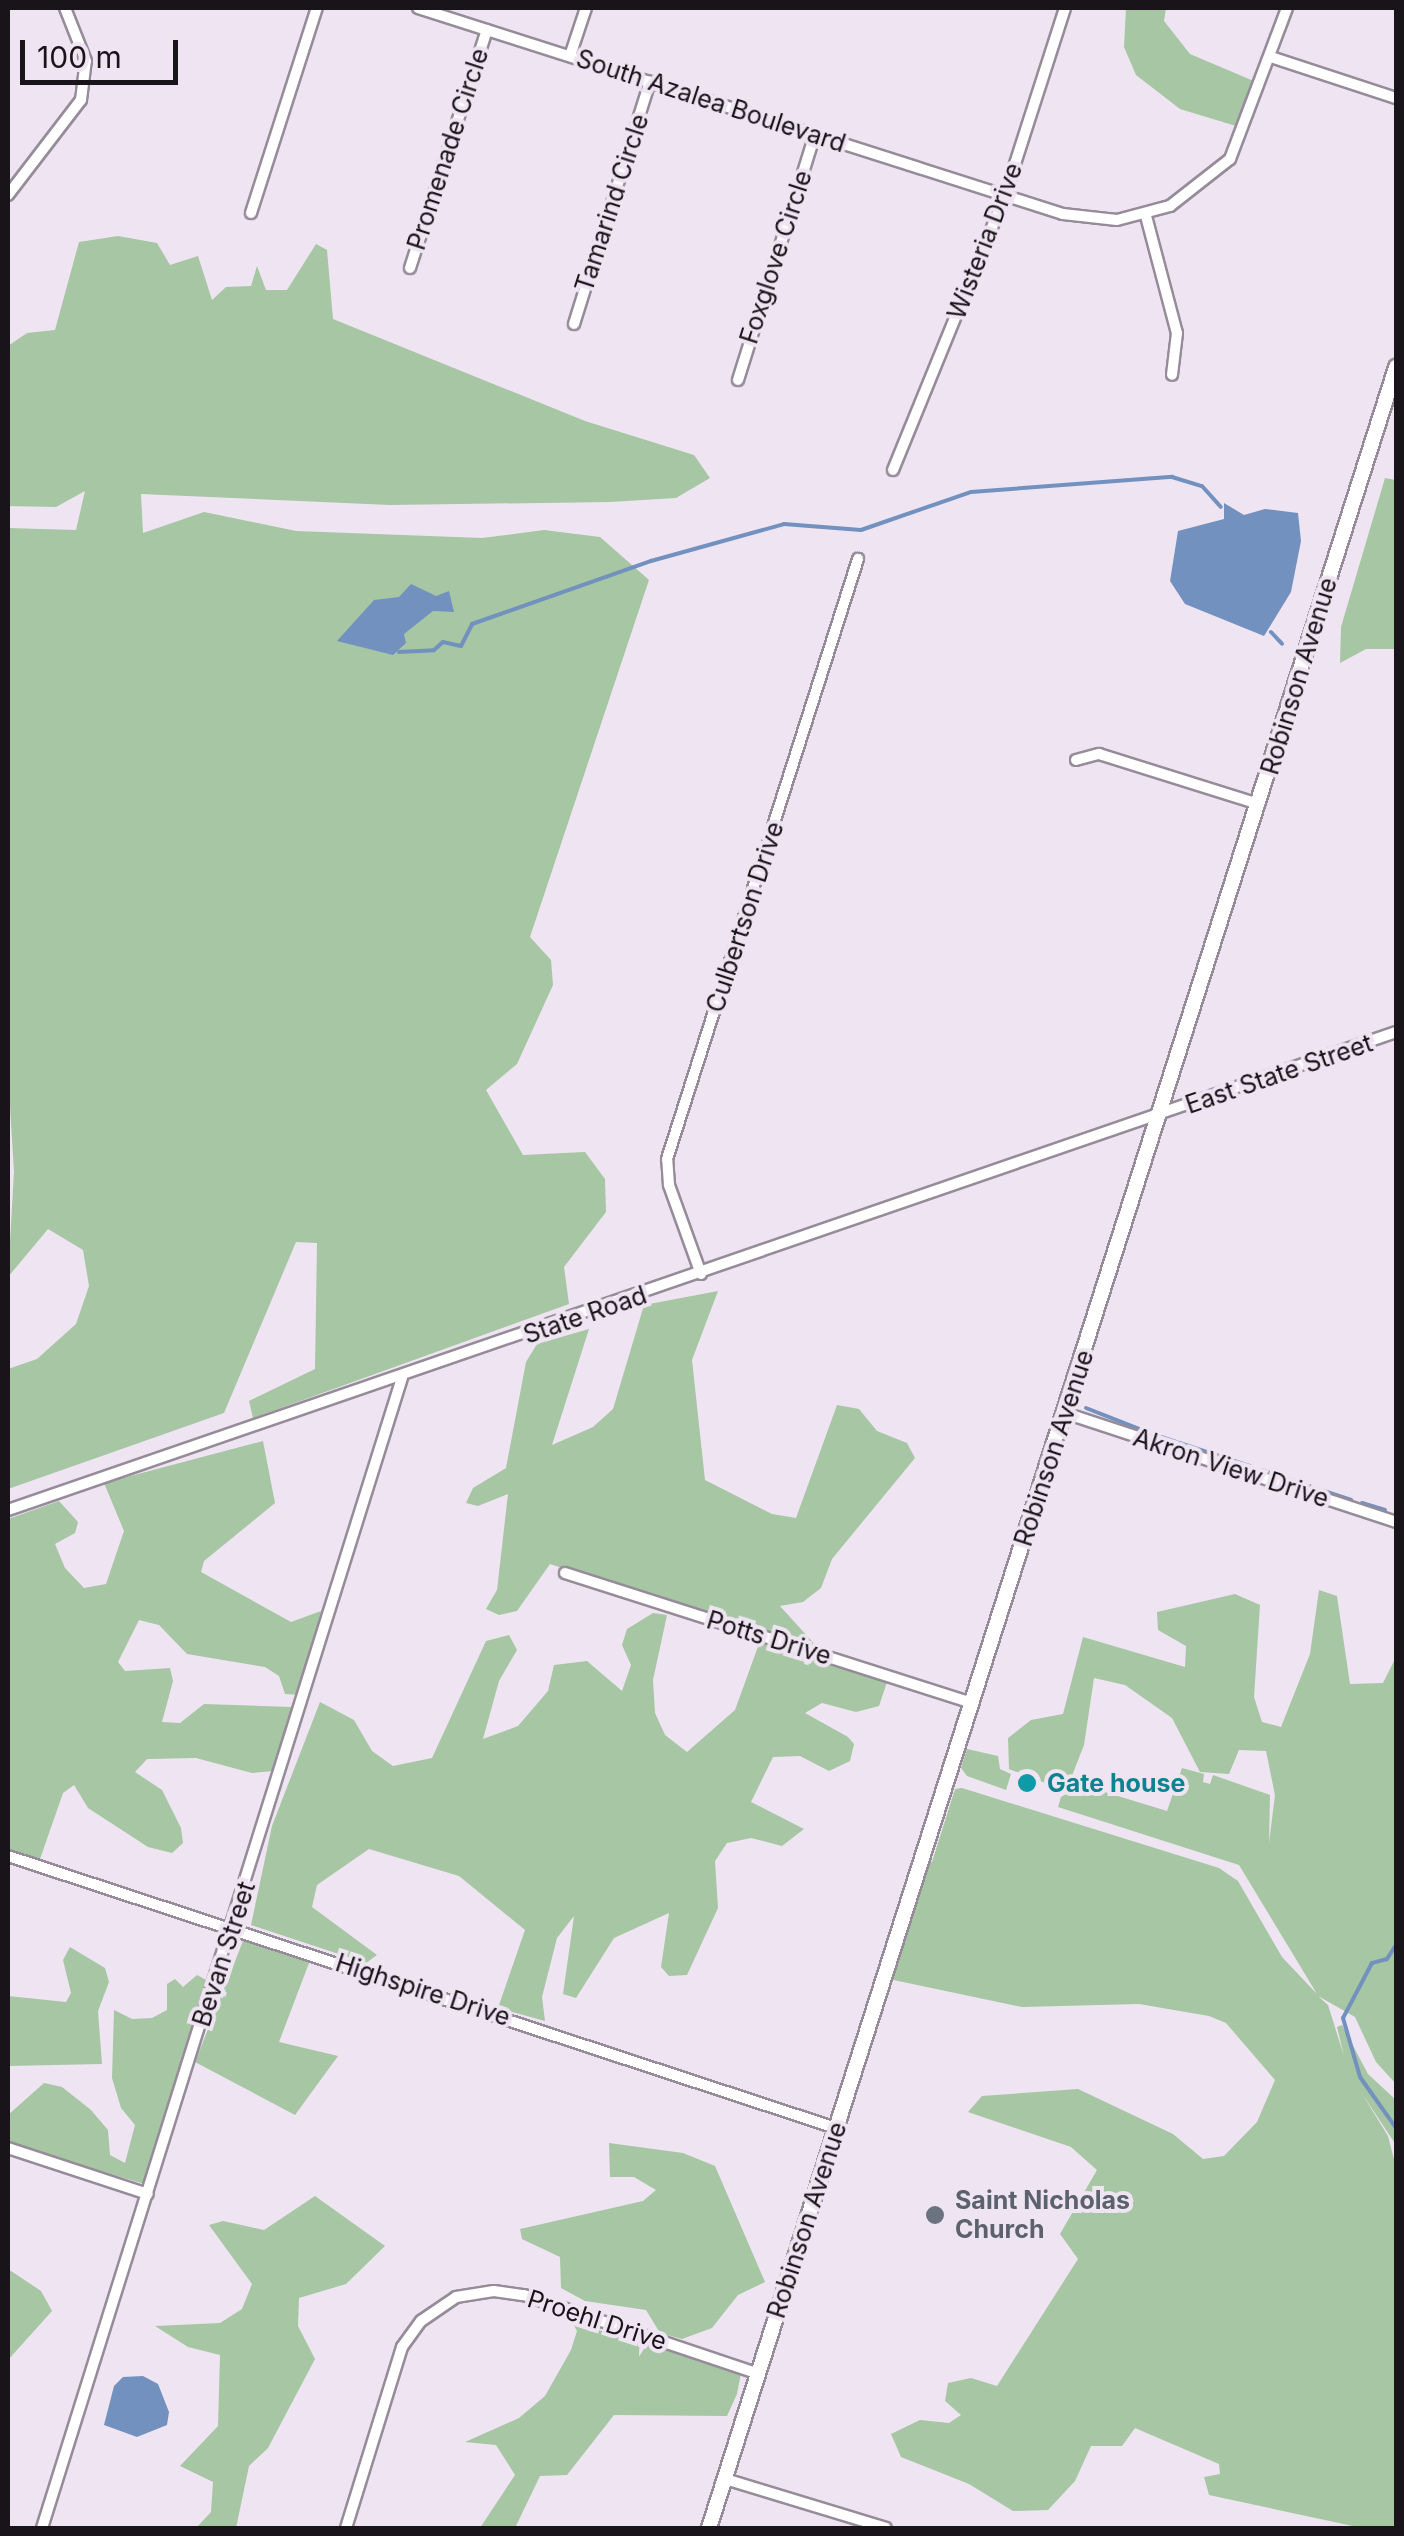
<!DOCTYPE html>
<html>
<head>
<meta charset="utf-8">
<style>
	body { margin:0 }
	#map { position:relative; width:1404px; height:2536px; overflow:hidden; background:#efe4f2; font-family:Inter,sans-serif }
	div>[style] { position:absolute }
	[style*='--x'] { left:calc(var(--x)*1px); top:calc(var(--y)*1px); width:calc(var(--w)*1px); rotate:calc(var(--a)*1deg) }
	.green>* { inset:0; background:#a6c6a4 }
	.water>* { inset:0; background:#7391be }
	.stream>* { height:4px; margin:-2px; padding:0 2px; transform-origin:2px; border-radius:2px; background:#7391be }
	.roads { filter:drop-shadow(2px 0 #968c99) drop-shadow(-2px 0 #968c99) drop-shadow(0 2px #968c99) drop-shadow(0 -2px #968c99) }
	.minor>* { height:10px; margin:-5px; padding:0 5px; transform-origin:5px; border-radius:5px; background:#fff }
	.major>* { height:14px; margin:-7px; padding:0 7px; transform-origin:7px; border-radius:7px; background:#fff }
	.dots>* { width:28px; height:28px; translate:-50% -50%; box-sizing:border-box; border:5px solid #efe4f2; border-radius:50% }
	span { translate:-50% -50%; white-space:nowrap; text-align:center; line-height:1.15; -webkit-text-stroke:8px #efe4f2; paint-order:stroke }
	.street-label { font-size:25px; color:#181419 }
	.culture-label { font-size:25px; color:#0d838f; font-weight:700 }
	.left { translate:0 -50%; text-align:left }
	.worship-label { font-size:25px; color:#5b616d; font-weight:700 }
	.frame { position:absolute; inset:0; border:10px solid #181419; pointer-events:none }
	.scale { position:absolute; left:20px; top:40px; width:158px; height:45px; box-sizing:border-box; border:5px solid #181419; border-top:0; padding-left:12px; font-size:30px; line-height:35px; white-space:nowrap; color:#181419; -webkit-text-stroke:8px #efe4f2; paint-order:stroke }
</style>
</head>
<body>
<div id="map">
	<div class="green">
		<div style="clip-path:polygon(1126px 8px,1166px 8px,1164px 21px,1190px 54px,1256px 82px,1236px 126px,1180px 109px,1136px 75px,1124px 47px)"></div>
		<div style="clip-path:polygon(118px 236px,157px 243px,170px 265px,198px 256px,212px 300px,226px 287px,251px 286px,257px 266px,266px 290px,287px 290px,316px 244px,327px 250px,333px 319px,585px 421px,694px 455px,710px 478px,676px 498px,610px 502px,390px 505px,141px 494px,143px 533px,204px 512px,296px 531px,482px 538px,544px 530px,600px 537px,649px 580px,530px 937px,551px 960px,553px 985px,517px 1064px,486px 1090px,523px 1155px,585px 1152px,605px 1179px,606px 1212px,564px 1267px,569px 1304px,253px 1418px,249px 1401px,315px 1369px,317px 1243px,296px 1242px,224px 1413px,8px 1489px,8px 1369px,37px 1359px,76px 1324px,89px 1286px,83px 1250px,48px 1229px,8px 1277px,14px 1172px,8px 1073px,8px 528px,76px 530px,85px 491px,56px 507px,8px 506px,8px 346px,27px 333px,55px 330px,79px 242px)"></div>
		<div style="clip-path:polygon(1385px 478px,1396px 480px,1396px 649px,1366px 649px,1340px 663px,1341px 627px)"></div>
		<div style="clip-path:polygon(718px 1291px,692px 1360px,705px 1480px,772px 1514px,796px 1518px,837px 1405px,859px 1409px,877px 1431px,907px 1443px,915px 1458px,832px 1559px,821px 1588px,803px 1602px,780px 1606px,818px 1648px,550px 1564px,517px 1611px,499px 1615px,486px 1609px,497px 1590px,508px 1494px,478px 1506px,466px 1503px,473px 1488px,506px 1468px,526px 1362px,537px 1344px,589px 1329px,552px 1445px,593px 1427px,613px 1409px,644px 1305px)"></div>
		<div style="clip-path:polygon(263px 1441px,275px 1503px,204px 1561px,201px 1572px,291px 1622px,321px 1611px,300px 1695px,285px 1694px,279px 1676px,265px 1667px,187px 1654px,159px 1625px,139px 1620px,118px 1662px,125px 1671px,170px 1668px,173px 1681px,162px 1722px,180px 1723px,204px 1704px,292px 1707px,274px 1771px,252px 1773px,196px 1758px,147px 1759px,135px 1772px,162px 1790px,181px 1828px,183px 1843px,172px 1853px,148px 1847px,88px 1808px,74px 1785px,63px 1793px,40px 1859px,8px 1849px,8px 1519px,59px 1501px,78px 1522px,75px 1533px,55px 1544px,65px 1568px,84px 1588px,106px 1584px,124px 1531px,104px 1483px)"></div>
		<div style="clip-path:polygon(1319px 1590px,1337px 1596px,1350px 1684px,1383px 1683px,1396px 1657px,1396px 2084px,1376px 2062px,1355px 2017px,1318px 1996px,1328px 2005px,1344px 2056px,1337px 2027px,1342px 2025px,1368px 2074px,1396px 2100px,1396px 2145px,1361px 2092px,1388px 2136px,1396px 2167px,1396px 2528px,1362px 2528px,1209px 2495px,1204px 2477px,1220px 2474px,1219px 2464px,1135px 2428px,1122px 2446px,1091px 2446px,1075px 2481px,1048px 2510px,1013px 2511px,969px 2484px,901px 2457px,891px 2434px,920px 2420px,949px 2423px,961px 2415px,945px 2401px,948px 2383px,971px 2378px,997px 2386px,1078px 2259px,1060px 2234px,1097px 2170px,1071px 2147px,968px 2112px,982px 2096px,1078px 2089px,1173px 2134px,1203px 2159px,1224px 2156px,1257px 2122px,1275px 2080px,1226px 2023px,1209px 2016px,1139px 2004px,1022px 2007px,884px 1978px,921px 1860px,932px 1862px,955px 1789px,962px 1788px,1219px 1868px,1238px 1881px,1282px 1957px,1317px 1994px,1239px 1865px,1058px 1807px,1061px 1797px,1082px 1785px,1167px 1811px,1182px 1768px,1204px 1774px,1203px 1782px,1210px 1784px,1213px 1775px,1270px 1795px,1269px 1843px,1275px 1795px,1266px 1751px,1239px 1750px,1229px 1774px,1200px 1772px,1172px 1718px,1125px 1685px,1094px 1678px,1084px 1745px,1066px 1791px,1009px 1769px,1008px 1738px,1031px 1720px,1063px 1714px,1083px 1637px,1185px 1667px,1186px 1646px,1158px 1630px,1157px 1612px,1235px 1594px,1260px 1605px,1254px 1697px,1262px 1722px,1281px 1727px,1310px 1654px)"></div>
		<div style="clip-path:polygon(653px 1613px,667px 1615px,653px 1680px,655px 1713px,665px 1735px,687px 1752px,735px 1710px,760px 1641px,887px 1682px,879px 1706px,856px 1712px,822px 1703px,805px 1713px,848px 1737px,854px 1744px,850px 1761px,829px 1771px,800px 1756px,773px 1757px,751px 1802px,804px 1829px,782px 1846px,751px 1838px,727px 1843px,715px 1861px,718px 1908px,687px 1975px,669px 1976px,661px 1967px,669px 1913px,614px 1938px,576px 1998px,563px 1994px,574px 1916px,557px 1938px,542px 1997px,545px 2021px,498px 2008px,525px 1930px,459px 1876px,369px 1849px,317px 1885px,312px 1907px,377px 1955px,366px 1963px,251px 1925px,272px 1826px,320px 1702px,354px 1720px,372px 1751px,393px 1766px,432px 1758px,486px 1641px,509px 1635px,517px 1650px,499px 1681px,483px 1739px,518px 1726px,548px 1691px,554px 1665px,587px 1661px,622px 1691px,631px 1665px,622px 1645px,627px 1629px)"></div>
		<div style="clip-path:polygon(967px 1749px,998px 1756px,1000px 1769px,1011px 1774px,1006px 1790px,967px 1776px,961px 1768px)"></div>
		<div style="clip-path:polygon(245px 1936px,309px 1963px,279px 2042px,338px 2056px,295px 2115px,195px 2062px)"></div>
		<div style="clip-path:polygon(70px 1947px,105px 1968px,109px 1982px,98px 2011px,102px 2064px,8px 2066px,8px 1996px,66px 2002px,71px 1993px,63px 1960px)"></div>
		<div style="clip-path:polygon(197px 1975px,210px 1982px,148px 2185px,8px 2144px,8px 2115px,44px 2083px,62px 2087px,91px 2110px,108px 2130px,110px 2155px,125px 2163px,135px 2125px,121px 2108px,112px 2078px,114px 2010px,132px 2019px,152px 2018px,167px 2010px,167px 1984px,175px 1979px,183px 1987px)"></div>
		<div style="clip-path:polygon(609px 2143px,683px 2153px,715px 2166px,765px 2282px,738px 2295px,712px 2328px,682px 2339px,660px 2333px,646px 2310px,585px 2301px,561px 2288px,560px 2257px,522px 2239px,520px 2229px,643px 2201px,656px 2190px,634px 2177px,610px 2177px)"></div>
		<div style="clip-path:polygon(315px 2196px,385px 2246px,346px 2284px,299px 2298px,298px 2326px,315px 2359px,268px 2448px,249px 2466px,236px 2528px,196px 2528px,211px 2512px,213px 2482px,180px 2466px,218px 2426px,220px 2355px,188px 2347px,155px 2326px,220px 2323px,242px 2309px,252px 2284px,209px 2225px,223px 2221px,264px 2230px)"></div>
		<div style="clip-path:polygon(8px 2269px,41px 2291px,52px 2311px,8px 2360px)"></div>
		<div style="clip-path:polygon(572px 2322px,741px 2373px,737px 2394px,727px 2416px,614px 2415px,567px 2475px,540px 2476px,515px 2528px,480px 2528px,515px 2475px,496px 2445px,465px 2442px,519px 2418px,545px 2396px,571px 2350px,577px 2331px)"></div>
	</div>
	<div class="water">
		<div style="clip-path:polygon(1224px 503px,1244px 515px,1265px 509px,1298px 513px,1301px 541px,1291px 592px,1264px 636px,1185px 604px,1170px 581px,1178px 531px,1224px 519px)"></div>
		<div style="clip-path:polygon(411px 584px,436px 596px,449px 591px,454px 612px,433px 611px,404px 634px,406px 643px,393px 655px,337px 641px,374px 600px,399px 597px)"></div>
		<div style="clip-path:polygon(143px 2376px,158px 2384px,169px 2412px,167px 2425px,137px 2437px,104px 2425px,114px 2386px,123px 2377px)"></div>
	</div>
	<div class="stream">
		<div style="--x:1271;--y:632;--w:16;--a:47"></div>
		<div style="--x:399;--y:652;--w:35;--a:-3"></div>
		<div style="--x:434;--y:650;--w:12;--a:-42"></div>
		<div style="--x:443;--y:642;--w:18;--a:13"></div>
		<div style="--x:461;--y:646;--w:25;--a:-63"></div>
		<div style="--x:472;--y:624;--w:190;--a:-19.4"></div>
		<div style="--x:651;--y:561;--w:138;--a:-15.5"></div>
		<div style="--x:784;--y:524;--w:77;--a:4.5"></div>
		<div style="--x:861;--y:530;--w:116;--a:-19.1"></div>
		<div style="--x:971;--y:492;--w:202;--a:-4.3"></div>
		<div style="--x:1172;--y:477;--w:31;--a:17"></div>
		<div style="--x:1202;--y:486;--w:28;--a:48"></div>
		<div style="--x:1086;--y:1408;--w:57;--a:21.6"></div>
		<div style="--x:1158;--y:1436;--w:97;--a:18.1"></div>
		<div style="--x:1261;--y:1470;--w:95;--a:18.4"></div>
		<div style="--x:1362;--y:1503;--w:24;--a:17"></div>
		<div style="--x:1396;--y:1945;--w:17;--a:123"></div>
		<div style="--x:1387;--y:1959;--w:16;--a:165"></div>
		<div style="--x:1372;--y:1963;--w:62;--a:117.8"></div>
		<div style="--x:1343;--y:2018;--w:61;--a:73.9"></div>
		<div style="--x:1360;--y:2077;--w:62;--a:54.8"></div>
	</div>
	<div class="roads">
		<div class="minor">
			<div style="--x:418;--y:8;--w:677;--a:17.71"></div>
			<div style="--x:1063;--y:214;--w:54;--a:6.3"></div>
			<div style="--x:1117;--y:220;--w:55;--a:-14.8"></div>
			<div style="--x:1170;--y:206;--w:76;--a:-38.1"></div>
			<div style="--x:1230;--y:159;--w:161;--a:-69.3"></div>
			<div style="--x:570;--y:56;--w:51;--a:-71.6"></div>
			<div style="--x:1271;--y:57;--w:132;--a:18.2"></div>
			<div style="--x:8;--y:195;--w:120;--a:-52.5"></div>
			<div style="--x:81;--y:100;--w:39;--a:-83"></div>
			<div style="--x:86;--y:61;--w:57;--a:-111.6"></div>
			<div style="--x:251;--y:213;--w:215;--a:-72.2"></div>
			<div style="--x:1146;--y:216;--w:121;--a:75.2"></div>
			<div style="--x:1177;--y:333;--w:42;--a:96.8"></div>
			<div style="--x:410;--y:268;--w:250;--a:-72.1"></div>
			<div style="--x:574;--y:324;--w:254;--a:-72.6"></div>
			<div style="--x:738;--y:380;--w:257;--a:-72.6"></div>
			<div style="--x:893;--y:470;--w:297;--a:-67.8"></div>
			<div style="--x:1005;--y:195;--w:196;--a:-72.2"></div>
			<div style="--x:1076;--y:760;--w:24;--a:-15"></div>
			<div style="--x:1099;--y:754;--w:168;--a:17.4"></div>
			<div style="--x:701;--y:1274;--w:95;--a:-109.8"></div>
			<div style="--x:669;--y:1185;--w:26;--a:-94"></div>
			<div style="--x:667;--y:1159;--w:630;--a:-72.34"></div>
			<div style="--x:1065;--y:1413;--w:348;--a:18.2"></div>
			<div style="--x:8;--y:1510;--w:1468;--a:-19"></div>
			<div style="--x:565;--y:1573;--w:428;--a:17.7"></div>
			<div style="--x:8;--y:1856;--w:872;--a:18.19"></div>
			<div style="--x:8;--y:2148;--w:147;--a:18.2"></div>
			<div style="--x:725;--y:2479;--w:168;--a:16.9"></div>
			<div style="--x:42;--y:2528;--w:1205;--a:-72.62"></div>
			<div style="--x:346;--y:2528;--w:189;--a:-72.8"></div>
			<div style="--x:402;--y:2347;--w:32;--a:-54"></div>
			<div style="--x:421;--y:2321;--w:42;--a:-34.4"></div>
			<div style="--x:456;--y:2297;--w:38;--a:-9"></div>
			<div style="--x:494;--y:2291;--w:30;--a:8"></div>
			<div style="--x:524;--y:2295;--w:248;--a:18.6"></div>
		</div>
		<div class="major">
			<div style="--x:709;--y:2528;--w:2268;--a:-72.36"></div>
		</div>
	</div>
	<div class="dots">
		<div style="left:1027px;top:1783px;background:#0f9aa8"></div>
		<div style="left:935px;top:2215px;background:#6b7280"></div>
	</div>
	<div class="street-label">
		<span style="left:711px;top:101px;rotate:18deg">South Azalea Boulevard</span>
		<span style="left:448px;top:149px;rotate:-72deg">Promenade Circle</span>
		<span style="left:612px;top:203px;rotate:-72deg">Tamarind Circle</span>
		<span style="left:985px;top:241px;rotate:-69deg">Wisteria Drive</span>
		<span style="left:776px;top:257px;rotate:-72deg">Foxglove Circle</span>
		<span style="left:1299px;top:676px;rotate:-73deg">Robinson Avenue</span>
		<span style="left:745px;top:917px;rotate:-72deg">Culbertson Drive</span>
		<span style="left:1279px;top:1074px;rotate:-19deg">East State Street</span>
		<span style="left:585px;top:1315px;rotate:-19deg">State Road</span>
		<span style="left:1054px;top:1448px;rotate:-72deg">Robinson Avenue</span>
		<span style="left:1231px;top:1468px;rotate:18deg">Akron View Drive</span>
		<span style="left:769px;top:1638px;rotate:17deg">Potts Drive</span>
		<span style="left:224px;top:1954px;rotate:-72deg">Bevan Street</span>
		<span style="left:423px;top:1990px;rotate:18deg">Highspire Drive</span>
		<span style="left:807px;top:2220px;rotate:-72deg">Robinson Avenue</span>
		<span style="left:597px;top:2320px;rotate:18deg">Proehl Drive</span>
	</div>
	<div class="culture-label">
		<span class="left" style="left:1047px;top:1783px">Gate house</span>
	</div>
	<div class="worship-label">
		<span class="left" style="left:955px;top:2215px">Saint Nicholas<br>Church</span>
	</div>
	<div class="frame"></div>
	<div class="scale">100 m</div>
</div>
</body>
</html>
